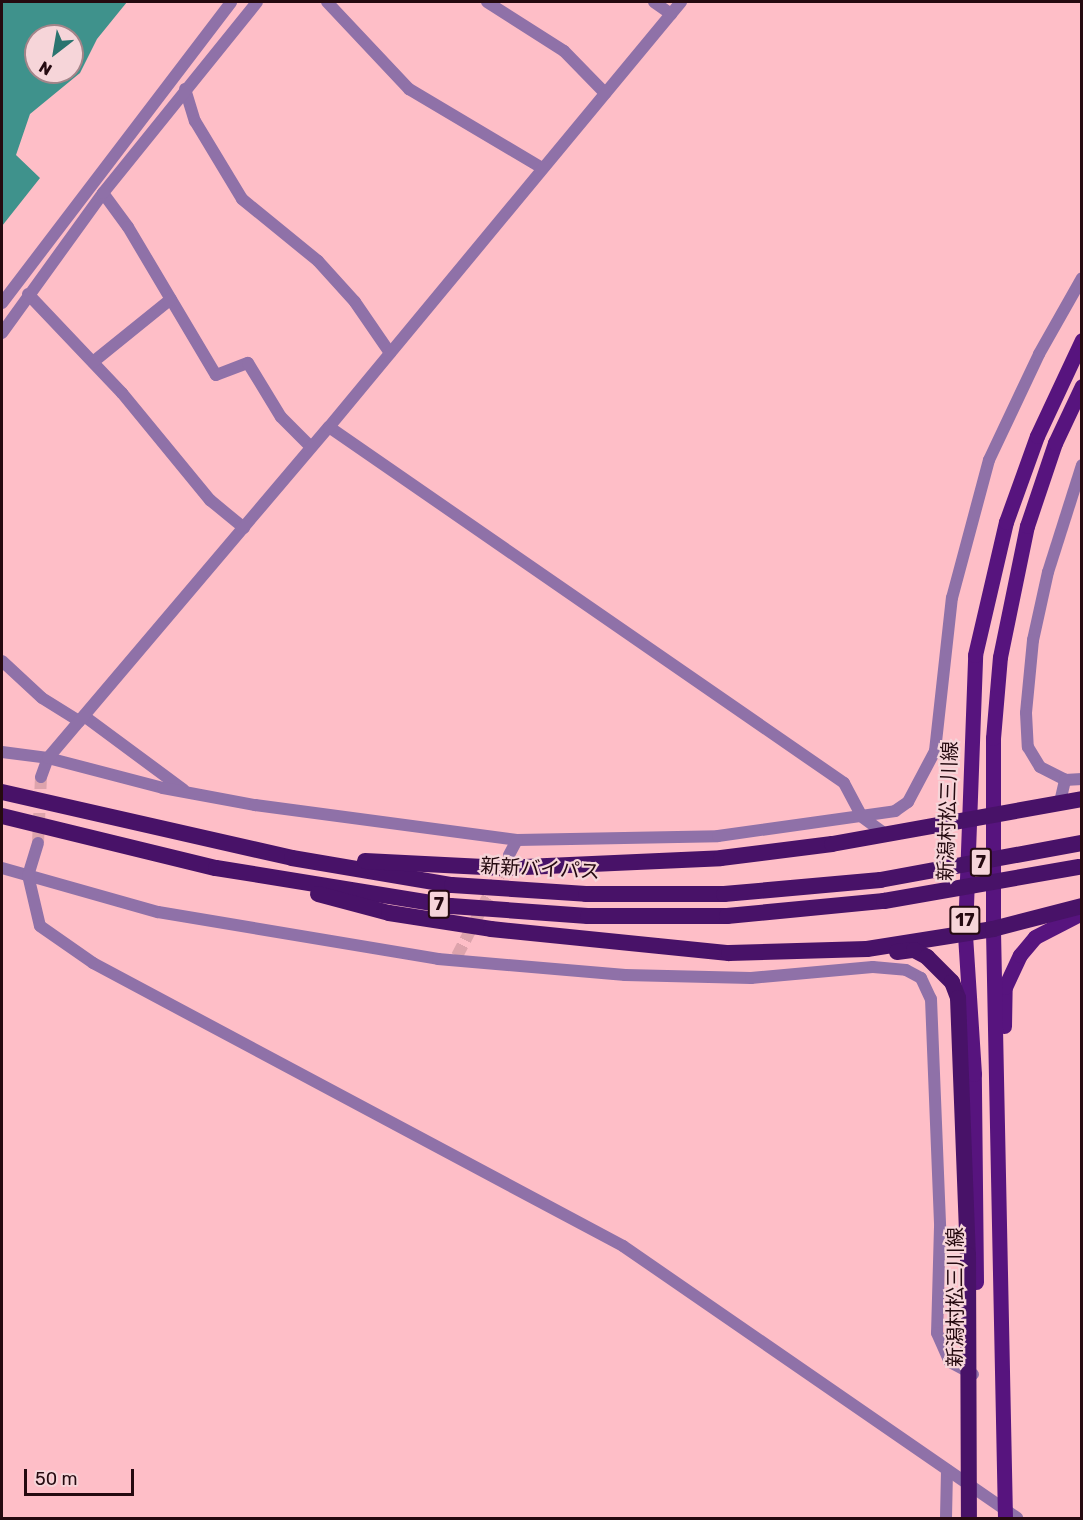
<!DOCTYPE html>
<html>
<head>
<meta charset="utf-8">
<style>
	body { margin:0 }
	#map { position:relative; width:1083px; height:1520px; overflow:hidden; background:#febec7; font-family:Rubik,"Noto Sans JP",sans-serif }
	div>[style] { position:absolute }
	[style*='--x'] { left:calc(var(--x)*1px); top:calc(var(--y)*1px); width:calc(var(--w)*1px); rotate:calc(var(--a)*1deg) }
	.water>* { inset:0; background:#3f928c }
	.minor-tunnel>* { height:12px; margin-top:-6px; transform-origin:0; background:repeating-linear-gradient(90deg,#dda3ac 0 12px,transparent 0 18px) }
	.tertiary-tunnel>* { height:12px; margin-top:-6px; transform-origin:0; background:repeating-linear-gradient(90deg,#dda3ac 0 12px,transparent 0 18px) }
	.minor>* { height:12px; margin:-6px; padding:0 6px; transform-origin:6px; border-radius:6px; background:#8f71a8 }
	.tertiary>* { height:12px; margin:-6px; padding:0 6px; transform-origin:6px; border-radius:6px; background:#8f71a8 }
	.primary>* { height:15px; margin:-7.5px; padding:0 7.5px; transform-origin:7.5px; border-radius:7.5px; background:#57147e }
	.trunk>* { height:16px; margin:-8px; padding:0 8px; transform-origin:8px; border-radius:8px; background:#481268 }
	.trunk-bridge>* { height:16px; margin:-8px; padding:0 8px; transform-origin:8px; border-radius:8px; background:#481268 }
	span { translate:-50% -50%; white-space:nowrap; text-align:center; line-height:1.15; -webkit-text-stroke:4.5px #f6d5d9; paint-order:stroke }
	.shield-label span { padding:2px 4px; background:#f6d5d9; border:2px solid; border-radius:4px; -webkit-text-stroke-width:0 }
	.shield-label { font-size:18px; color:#250a10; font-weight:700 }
	.street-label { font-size:20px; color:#250a10 }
	.frame { position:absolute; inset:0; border:3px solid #250a10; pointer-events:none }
	.north { position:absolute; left:24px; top:24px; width:60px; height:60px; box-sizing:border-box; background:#f6d5d9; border:2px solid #a28489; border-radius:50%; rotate:211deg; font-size:16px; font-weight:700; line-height:24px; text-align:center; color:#250a10 }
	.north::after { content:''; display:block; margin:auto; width:21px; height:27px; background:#2b746f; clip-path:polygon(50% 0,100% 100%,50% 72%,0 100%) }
	.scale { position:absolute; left:24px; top:1469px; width:110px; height:27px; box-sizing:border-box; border:3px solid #250a10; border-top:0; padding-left:8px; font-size:18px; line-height:21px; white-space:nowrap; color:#250a10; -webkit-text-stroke:4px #f6d5d9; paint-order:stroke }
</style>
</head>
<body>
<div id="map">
	<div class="water">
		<div style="clip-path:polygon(evenodd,2px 2px,127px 2px,97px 39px,80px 73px,30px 114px,16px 155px,40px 178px,2px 226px,2px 2px,36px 36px,72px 36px,72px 72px,36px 72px,36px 36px)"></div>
	</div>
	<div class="minor-tunnel">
		<div style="--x:457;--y:956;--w:106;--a:-62.5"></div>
	</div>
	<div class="tertiary-tunnel">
		<div style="--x:38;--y:843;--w:66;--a:-87.4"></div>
	</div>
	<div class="minor">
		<div style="--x:327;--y:2;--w:120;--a:46.7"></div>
		<div style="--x:409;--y:89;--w:155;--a:30.7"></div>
		<div style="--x:487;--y:2;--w:91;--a:32.5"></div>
		<div style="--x:564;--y:51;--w:59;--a:45.7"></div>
		<div style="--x:654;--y:2;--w:21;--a:35"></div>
		<div style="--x:185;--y:89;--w:34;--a:73"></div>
		<div style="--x:195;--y:121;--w:91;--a:58.9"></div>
		<div style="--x:242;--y:199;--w:98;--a:39.2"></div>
		<div style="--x:318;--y:261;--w:55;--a:47.9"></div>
		<div style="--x:355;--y:302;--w:62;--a:55.5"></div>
		<div style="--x:103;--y:193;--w:42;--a:53.7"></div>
		<div style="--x:128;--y:227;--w:172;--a:59.3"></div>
		<div style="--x:216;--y:375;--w:34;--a:-21"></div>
		<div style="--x:248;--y:363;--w:63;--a:58.6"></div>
		<div style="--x:281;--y:417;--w:42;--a:45"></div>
		<div style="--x:28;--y:294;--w:137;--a:46.5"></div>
		<div style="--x:122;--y:393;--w:139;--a:50.6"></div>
		<div style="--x:210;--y:500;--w:44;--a:39.5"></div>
		<div style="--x:2;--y:333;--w:173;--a:-54.2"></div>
		<div style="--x:103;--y:193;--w:245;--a:-51.1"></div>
		<div style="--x:93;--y:362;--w:100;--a:-38.9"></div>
		<div style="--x:329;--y:427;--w:626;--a:34.65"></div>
		<div style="--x:844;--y:783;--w:38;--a:62"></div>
		<div style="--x:862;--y:817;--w:29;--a:36"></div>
		<div style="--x:1082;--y:465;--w:112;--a:107.6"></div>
		<div style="--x:1048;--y:572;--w:70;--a:102.4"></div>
		<div style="--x:1033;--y:640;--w:73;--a:95.5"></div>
		<div style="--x:1026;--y:713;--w:34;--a:87"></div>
		<div style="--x:1028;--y:747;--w:23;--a:59"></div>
		<div style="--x:1040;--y:767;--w:28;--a:27"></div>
		<div style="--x:1065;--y:780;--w:17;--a:-3"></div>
		<div style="--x:2;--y:661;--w:54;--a:42.8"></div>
		<div style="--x:42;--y:698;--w:44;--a:31.9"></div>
		<div style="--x:84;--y:716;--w:124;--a:36.5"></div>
		<div style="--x:2;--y:752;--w:46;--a:7.4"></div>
		<div style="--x:48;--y:758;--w:119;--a:14.6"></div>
		<div style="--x:163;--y:788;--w:94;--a:10.5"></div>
		<div style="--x:255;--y:805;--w:264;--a:7.6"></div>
		<div style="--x:517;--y:840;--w:201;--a:-1.1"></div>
		<div style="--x:718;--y:836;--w:179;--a:-8"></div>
		<div style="--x:895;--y:811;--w:16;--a:-35"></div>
		<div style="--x:908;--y:802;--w:58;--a:-62.1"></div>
		<div style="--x:935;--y:751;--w:154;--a:-83.7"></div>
		<div style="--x:952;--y:598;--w:143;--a:-75"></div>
		<div style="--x:989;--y:460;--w:117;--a:-64.7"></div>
		<div style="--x:1039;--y:354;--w:87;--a:-60.5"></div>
		<div style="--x:1060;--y:802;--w:23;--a:-77"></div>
		<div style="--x:509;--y:855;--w:17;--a:-62"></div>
		<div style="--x:2;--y:868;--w:162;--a:15.8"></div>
		<div style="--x:158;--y:912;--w:284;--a:9.5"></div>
		<div style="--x:438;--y:959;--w:188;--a:4.9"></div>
		<div style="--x:625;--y:975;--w:126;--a:1.4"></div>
		<div style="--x:751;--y:978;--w:122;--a:-5.2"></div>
		<div style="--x:873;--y:967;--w:33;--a:5"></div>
		<div style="--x:906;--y:970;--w:17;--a:28"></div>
		<div style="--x:921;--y:978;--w:23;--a:65"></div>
		<div style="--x:931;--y:999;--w:228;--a:87.7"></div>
		<div style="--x:940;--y:1227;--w:106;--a:91.6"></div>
		<div style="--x:937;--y:1333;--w:32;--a:66"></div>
		<div style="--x:950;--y:1362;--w:26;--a:28"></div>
		<div style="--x:946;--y:1518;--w:48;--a:-88.8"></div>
	</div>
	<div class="tertiary">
		<div style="--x:2;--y:303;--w:378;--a:-52.7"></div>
		<div style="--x:41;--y:777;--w:20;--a:-70"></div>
		<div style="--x:48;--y:758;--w:434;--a:-49.7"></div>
		<div style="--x:329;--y:427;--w:552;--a:-50.37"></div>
		<div style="--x:38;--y:843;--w:34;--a:107"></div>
		<div style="--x:28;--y:875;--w:52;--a:76.8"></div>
		<div style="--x:40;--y:926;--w:65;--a:34.9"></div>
		<div style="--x:93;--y:963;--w:601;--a:28.1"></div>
		<div style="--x:623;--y:1246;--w:479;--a:34.6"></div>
	</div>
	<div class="primary">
		<div style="--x:1004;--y:1026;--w:39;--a:-89"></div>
		<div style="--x:1005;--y:987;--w:35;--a:-65"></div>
		<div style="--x:1020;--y:955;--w:23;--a:-50"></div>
		<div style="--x:1035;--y:937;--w:53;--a:-27.1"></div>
		<div style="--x:976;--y:1282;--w:208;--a:-90.6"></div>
		<div style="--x:974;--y:1074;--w:141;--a:-93.7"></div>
		<div style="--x:965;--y:933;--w:278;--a:-87.9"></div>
		<div style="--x:975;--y:655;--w:137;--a:-76.9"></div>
		<div style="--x:1006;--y:522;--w:91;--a:-70.2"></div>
		<div style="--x:1037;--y:436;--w:106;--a:-64.9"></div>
		<div style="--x:1005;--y:1518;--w:589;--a:-91.17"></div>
		<div style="--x:993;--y:929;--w:191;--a:-90"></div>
		<div style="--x:993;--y:738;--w:81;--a:-85.1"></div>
		<div style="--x:1000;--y:657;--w:134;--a:-78.4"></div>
		<div style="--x:1027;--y:526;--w:88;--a:-71.4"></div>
		<div style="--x:1055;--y:443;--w:63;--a:-64.7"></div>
	</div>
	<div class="trunk">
		<div style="--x:2;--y:792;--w:297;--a:12.8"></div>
		<div style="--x:292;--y:858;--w:162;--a:9.6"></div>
		<div style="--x:452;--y:885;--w:134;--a:3.8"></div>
		<div style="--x:586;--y:894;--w:138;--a:0"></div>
		<div style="--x:724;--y:894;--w:157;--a:-5.1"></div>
		<div style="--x:2;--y:816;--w:220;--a:13.7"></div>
		<div style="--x:216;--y:868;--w:238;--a:9.2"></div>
		<div style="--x:451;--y:906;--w:137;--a:4.2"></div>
		<div style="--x:588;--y:916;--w:139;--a:0"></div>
		<div style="--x:727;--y:916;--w:158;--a:-5.5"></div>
		<div style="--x:365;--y:861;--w:139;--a:2.9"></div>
		<div style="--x:504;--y:868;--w:217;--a:-2.6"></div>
		<div style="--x:721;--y:858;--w:112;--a:-7.2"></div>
		<div style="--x:832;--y:844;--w:254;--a:-10.2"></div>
		<div style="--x:318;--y:894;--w:73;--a:15"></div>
		<div style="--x:389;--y:913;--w:103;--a:8.9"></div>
		<div style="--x:491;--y:929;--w:239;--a:5.8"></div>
		<div style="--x:729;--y:953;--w:138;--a:-1.7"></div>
		<div style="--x:867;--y:949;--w:128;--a:-9"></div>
		<div style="--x:993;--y:929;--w:92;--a:-14.5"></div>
		<div style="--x:897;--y:952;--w:17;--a:-7"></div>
		<div style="--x:914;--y:950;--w:15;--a:28"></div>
		<div style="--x:927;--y:957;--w:35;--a:45"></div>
		<div style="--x:952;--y:982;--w:17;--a:69"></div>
		<div style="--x:958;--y:998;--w:257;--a:87.8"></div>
		<div style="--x:968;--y:1255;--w:263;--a:89.8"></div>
	</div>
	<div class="trunk-bridge">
		<div style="--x:880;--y:880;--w:205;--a:-10.4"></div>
		<div style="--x:884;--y:901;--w:198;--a:-9.9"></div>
	</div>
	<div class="shield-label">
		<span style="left:981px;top:862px">7</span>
		<span style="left:439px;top:904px">7</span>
		<span style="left:965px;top:920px">17</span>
	</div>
	<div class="street-label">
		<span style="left:948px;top:811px;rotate:-88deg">新潟村松三川線</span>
		<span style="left:540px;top:869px;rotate:3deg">新新バイパス</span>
		<span style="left:955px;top:1297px;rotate:-90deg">新潟村松三川線</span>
	</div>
	<div class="frame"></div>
	<div class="north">N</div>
	<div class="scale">50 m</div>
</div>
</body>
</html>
